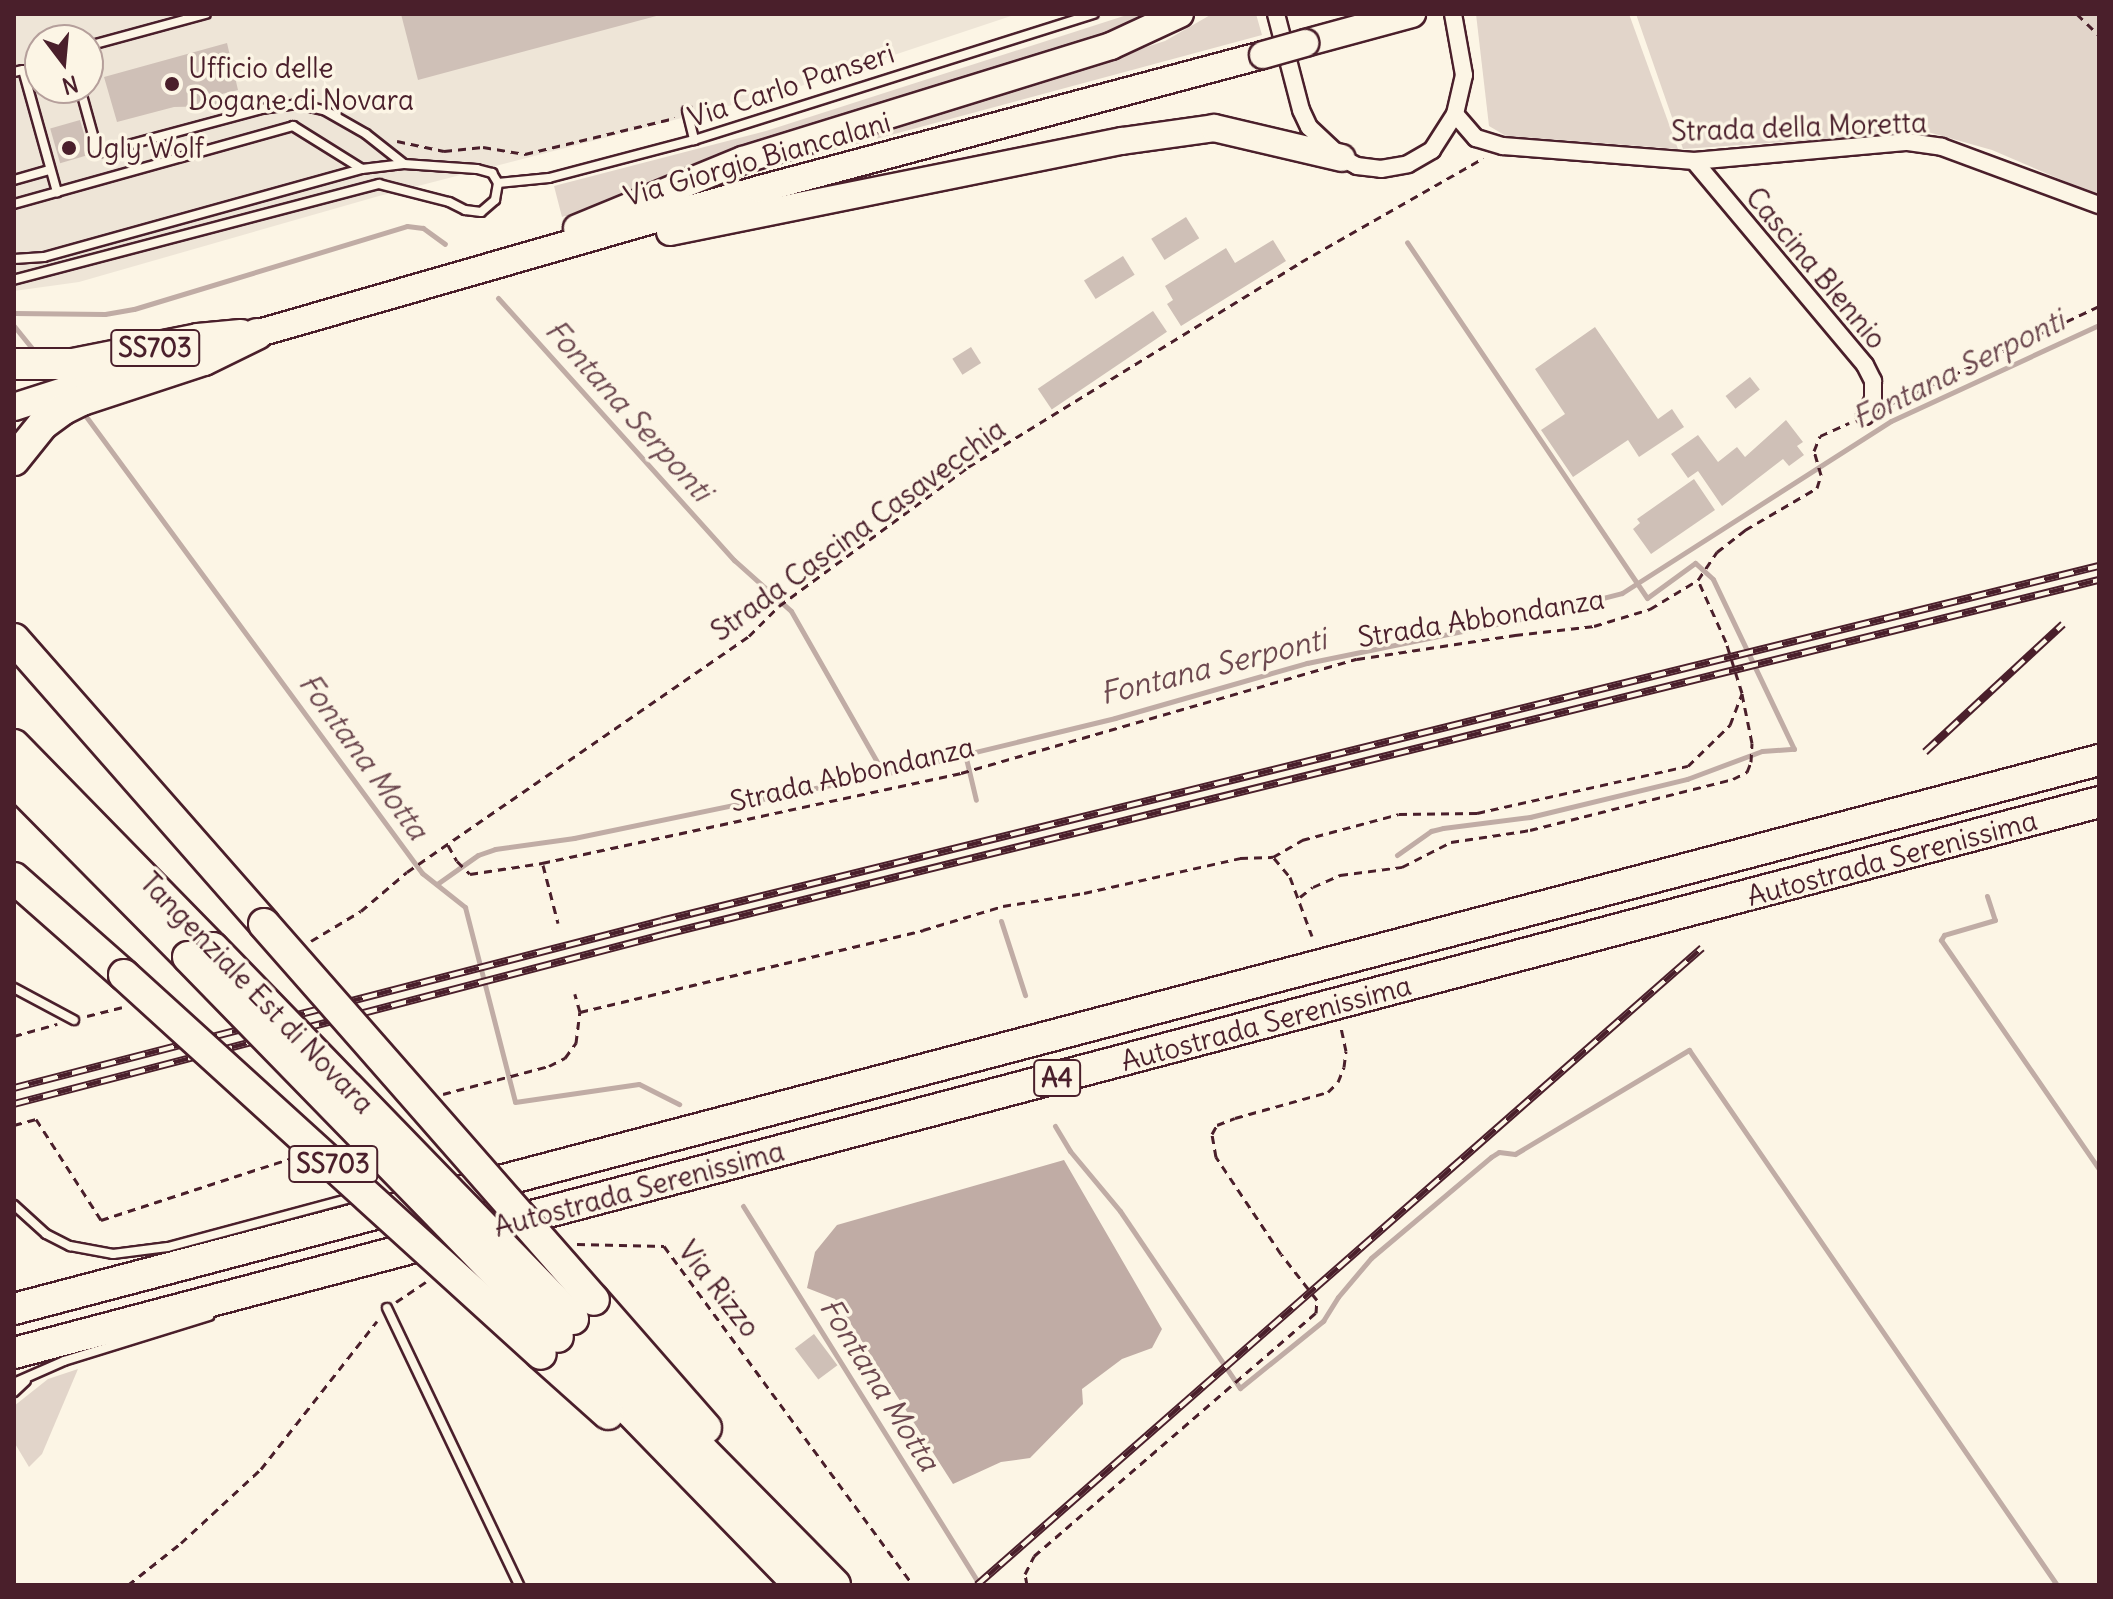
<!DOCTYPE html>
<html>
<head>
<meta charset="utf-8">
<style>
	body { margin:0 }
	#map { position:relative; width:2113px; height:1599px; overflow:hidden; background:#fcf5e5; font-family:Delius,sans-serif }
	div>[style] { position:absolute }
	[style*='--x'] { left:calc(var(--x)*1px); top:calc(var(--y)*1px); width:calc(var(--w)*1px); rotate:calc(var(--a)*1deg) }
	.built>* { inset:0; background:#eee5d7 }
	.green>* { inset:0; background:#e2d5ca }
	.water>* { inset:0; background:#c0aca5 }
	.stream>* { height:5px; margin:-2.5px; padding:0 2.5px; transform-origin:2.5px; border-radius:2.5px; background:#c0aca5 }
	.building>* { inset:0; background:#cfc0b7; transform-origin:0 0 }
	.path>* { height:3px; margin-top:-1.5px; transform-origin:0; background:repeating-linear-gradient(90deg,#4a1f2b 0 8px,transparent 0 14px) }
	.roads { filter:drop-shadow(2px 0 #4a1f2b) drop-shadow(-2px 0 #4a1f2b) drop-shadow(0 2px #4a1f2b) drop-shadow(0 -2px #4a1f2b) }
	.lane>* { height:8px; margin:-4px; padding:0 4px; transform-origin:4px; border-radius:4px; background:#fcf5e5 }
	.street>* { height:16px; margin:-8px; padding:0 8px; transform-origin:8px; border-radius:8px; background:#fcf5e5 }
	.primary>* { height:26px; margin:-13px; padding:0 13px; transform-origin:13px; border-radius:13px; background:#fcf5e5 }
	.highway>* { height:30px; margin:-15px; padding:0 15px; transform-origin:15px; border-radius:15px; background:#fcf5e5 }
	.rail>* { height:8px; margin-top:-4px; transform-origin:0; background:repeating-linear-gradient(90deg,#fcf5e5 0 15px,#4a1f2b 0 30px); box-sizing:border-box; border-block:2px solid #4a1f2b }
	.bridges { filter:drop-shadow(2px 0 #4a1f2b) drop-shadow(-2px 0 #4a1f2b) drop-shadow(0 2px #4a1f2b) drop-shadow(0 -2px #4a1f2b) }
	.primary-bridge>* { height:26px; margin:-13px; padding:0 13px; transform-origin:13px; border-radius:13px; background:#fcf5e5 }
	.highway-bridge>* { height:30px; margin:-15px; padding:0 15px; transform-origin:15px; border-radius:15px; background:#fcf5e5 }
	.dots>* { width:22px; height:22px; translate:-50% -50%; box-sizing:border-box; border:4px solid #fcf5e5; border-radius:50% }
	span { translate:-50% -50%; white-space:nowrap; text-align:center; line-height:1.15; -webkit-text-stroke:7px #fcf5e5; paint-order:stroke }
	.shield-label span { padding:2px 6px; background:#fcf5e5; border:2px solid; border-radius:6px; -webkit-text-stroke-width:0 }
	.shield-label { font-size:26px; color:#4a1f2b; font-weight:700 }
	.poi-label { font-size:28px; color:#4a1f2b }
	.left { translate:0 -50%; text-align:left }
	.street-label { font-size:28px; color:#4a1f2b }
	.water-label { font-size:30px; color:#6d4950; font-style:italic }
	.frame { position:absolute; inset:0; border:16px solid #4a1f2b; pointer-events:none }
	.north { position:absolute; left:24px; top:24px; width:80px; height:80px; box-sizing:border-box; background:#fcf5e5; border:2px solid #b59f9b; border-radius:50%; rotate:164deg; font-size:22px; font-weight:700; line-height:32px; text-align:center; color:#4a1f2b }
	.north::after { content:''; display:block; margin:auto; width:28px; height:36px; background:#4a1f2b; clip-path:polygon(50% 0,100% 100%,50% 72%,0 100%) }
</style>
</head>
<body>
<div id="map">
	<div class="built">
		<div style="clip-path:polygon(evenodd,14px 14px,1017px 14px,786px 91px,379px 196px,79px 282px,14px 291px,14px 14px,40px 40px,88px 40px,88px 88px,40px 88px,40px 40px)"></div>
	</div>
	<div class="green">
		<div style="clip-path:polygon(1130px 14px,1158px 14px,562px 217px,554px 186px,766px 131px)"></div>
		<div style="clip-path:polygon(1212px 14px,1256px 14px,1262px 35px,779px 165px,1165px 41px)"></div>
		<div style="clip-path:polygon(1476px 14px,1629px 14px,1678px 149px,1506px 136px,1489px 126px)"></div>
		<div style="clip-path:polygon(1636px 14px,2099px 14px,2099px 196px,1992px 150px,1928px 132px,1683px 149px)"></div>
		<div style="clip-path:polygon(78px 1369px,42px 1454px,29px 1467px,14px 1442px,14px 1406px,48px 1379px)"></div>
	</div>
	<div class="water">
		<div style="clip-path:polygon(1064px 1160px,1162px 1329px,1152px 1348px,1122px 1359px,1082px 1389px,1083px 1404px,1030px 1458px,1001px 1462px,953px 1484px,835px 1299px,807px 1288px,815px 1252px,837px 1225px)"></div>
	</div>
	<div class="stream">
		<div style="--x:498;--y:298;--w:353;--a:48"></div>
		<div style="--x:734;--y:560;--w:76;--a:41.8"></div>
		<div style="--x:791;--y:611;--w:188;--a:60.3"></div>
		<div style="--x:884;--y:774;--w:238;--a:-13.6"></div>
		<div style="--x:1115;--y:718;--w:200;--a:-16"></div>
		<div style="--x:1307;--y:663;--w:218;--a:-11.6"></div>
		<div style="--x:1521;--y:619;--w:104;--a:-14.4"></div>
		<div style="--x:1622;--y:593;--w:319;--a:-32.6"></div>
		<div style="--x:1891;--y:421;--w:229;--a:-24.8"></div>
		<div style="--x:14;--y:313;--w:91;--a:0.6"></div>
		<div style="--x:105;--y:314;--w:29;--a:-10"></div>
		<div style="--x:134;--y:309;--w:285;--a:-16.9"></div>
		<div style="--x:407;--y:226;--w:16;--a:7"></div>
		<div style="--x:423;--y:228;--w:27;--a:36"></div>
		<div style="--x:14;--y:326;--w:35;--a:51"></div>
		<div style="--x:82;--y:411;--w:574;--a:53.65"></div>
		<div style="--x:422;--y:873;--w:55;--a:38.3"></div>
		<div style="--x:465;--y:907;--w:201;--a:75.6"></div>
		<div style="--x:515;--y:1102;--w:125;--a:-8.3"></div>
		<div style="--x:639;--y:1084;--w:45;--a:26.6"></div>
		<div style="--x:965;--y:754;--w:47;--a:76.6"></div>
		<div style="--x:1397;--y:855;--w:42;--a:-35.2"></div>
		<div style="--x:1431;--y:831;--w:12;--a:-14"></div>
		<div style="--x:1443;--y:828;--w:88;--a:-7.2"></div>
		<div style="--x:1530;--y:817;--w:162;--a:-13.6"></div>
		<div style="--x:1687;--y:779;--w:80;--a:-20.5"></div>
		<div style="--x:1762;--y:751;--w:32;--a:-4"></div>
		<div style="--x:1794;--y:749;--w:188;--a:-115.5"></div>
		<div style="--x:1713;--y:579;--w:24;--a:-138"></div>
		<div style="--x:1695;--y:563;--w:59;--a:143.9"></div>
		<div style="--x:1647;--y:598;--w:429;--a:-124"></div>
		<div style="--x:437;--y:884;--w:50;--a:-35.3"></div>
		<div style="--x:478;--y:855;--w:18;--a:-19"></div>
		<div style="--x:495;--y:849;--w:80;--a:-7.9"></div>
		<div style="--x:574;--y:838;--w:317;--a:-11.7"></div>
		<div style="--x:1987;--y:896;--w:25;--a:72"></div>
		<div style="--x:1995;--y:920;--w:53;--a:163.6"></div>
		<div style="--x:1944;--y:935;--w:6;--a:121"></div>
		<div style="--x:1941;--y:940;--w:278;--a:55.4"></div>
		<div style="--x:1001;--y:921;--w:78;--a:72"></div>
		<div style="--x:1055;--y:1126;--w:29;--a:59"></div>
		<div style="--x:1070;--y:1151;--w:78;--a:50.2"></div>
		<div style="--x:1120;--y:1211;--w:214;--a:55.9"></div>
		<div style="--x:1240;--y:1388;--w:107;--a:-38.9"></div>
		<div style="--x:1323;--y:1321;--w:28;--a:-58"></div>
		<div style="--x:1338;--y:1297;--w:51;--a:-49.8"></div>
		<div style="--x:1371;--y:1258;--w:157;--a:-40.1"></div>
		<div style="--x:1491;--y:1157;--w:9;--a:-32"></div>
		<div style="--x:1499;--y:1152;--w:16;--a:7"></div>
		<div style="--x:1515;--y:1154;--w:203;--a:-30.9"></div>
		<div style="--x:1689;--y:1050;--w:649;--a:55.48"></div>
		<div style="--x:743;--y:1206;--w:447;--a:58"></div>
	</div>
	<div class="building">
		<div style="clip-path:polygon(401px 14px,660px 14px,660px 15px,418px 80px)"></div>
		<div style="clip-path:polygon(227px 43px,238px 90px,218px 95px,217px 106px,174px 107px,117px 122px,104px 77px)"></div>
		<div style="left:80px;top:120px;width:36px;height:31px;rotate:74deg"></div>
		<div style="left:1186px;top:217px;width:25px;height:41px;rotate:58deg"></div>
		<div style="clip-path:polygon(1273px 240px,1286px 261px,1181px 326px,1167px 304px,1173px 300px,1165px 286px,1226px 248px,1235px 263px)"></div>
		<div style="left:1123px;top:256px;width:22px;height:46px;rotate:58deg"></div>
		<div style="left:1153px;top:311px;width:25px;height:139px;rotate:56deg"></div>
		<div style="clip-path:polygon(1595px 327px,1658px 419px,1672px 409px,1684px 427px,1639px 457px,1628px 440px,1573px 477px,1541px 430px,1565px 414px,1535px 369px)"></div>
		<div style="left:971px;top:347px;width:19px;height:22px;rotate:58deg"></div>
		<div style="left:1750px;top:377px;width:16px;height:31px;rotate:52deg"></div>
		<div style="clip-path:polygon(1786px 420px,1803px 442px,1797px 446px,1804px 455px,1789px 466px,1783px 459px,1722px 506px,1698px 471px,1688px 478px,1671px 454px,1698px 435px,1718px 462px,1737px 447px,1745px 457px)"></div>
		<div style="clip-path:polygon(1694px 479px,1715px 510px,1651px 554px,1633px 529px,1640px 523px,1637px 519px)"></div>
		<div style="left:814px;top:1334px;width:39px;height:24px;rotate:53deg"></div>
	</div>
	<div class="path">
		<div style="--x:2077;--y:14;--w:30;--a:44"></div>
		<div style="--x:41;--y:93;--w:21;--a:-14"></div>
		<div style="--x:397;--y:141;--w:48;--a:12"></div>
		<div style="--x:444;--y:151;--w:39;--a:-6"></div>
		<div style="--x:483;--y:147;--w:43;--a:9.5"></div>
		<div style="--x:525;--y:154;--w:154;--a:-13.5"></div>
		<div style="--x:1889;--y:405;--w:232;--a:-25.2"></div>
		<div style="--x:448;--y:845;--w:18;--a:61"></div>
		<div style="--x:457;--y:861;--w:18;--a:45"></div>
		<div style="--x:470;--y:874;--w:73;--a:-8.7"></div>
		<div style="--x:542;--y:863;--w:429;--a:-12.1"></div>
		<div style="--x:961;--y:773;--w:412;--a:-16.1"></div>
		<div style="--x:1357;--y:659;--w:160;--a:-8.6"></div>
		<div style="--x:1515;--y:635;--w:80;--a:-6.5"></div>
		<div style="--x:1594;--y:626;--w:59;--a:-16.9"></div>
		<div style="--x:1650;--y:609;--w:56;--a:-31.1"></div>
		<div style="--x:1698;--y:580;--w:34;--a:-56"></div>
		<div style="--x:1717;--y:552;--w:36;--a:-38"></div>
		<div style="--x:1745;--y:530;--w:83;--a:-30.3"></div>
		<div style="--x:1817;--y:488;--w:14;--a:-73"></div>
		<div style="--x:1821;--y:475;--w:25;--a:-106"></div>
		<div style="--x:1814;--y:451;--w:16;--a:-68"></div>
		<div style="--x:1820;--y:436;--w:32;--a:-24"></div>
		<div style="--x:1274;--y:858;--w:25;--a:50"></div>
		<div style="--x:1290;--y:877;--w:63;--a:69.6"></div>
		<div style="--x:543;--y:865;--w:60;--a:75.5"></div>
		<div style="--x:1300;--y:897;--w:16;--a:-38"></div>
		<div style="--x:1313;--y:887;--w:30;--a:-24"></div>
		<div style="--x:1340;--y:875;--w:63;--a:-7.4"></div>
		<div style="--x:1402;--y:867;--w:55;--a:-27"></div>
		<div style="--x:1451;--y:842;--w:80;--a:-8.6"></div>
		<div style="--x:1530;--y:830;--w:209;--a:-14.1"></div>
		<div style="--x:1733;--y:779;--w:16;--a:-27"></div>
		<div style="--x:1747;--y:772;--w:11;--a:-68"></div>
		<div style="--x:1751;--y:762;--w:19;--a:-87"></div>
		<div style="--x:1752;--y:743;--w:50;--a:-101.5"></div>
		<div style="--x:311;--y:941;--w:58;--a:-31"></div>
		<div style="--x:361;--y:911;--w:60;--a:-40.3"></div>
		<div style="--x:407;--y:872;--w:416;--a:-34.6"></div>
		<div style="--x:749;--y:636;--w:42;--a:-45"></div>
		<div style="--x:779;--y:606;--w:235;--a:-36.3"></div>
		<div style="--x:968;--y:467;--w:391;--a:-31.6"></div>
		<div style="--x:1301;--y:262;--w:210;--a:-29.7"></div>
		<div style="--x:580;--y:1012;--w:353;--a:-13.4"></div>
		<div style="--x:923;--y:930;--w:84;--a:-16.7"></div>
		<div style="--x:1003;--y:906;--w:82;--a:-9.1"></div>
		<div style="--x:1084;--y:893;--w:160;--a:-12.6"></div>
		<div style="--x:1240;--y:858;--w:33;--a:-2"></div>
		<div style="--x:1273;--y:857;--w:34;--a:-30"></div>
		<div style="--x:1302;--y:840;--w:100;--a:-15"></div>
		<div style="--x:1399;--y:814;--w:78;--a:-0.7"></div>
		<div style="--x:1477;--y:813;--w:216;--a:-12.6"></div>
		<div style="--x:1688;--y:766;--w:59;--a:-44.3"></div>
		<div style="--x:1730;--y:725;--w:34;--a:-69"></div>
		<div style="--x:1742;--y:693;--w:53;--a:-107.4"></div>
		<div style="--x:1726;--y:642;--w:68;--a:-114.3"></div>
		<div style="--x:87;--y:1016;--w:36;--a:-14"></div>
		<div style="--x:14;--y:1036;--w:45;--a:-15.6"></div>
		<div style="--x:443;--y:1094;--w:110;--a:-14.8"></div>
		<div style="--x:549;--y:1066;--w:18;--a:-27"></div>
		<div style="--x:565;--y:1058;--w:19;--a:-54"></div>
		<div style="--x:576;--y:1043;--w:31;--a:-83"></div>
		<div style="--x:580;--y:1012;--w:19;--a:-106"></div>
		<div style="--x:14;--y:1125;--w:23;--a:-15"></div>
		<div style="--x:36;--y:1119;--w:120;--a:57.2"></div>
		<div style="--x:101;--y:1220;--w:198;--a:-18"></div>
		<div style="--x:577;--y:1244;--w:87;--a:1.3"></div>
		<div style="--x:664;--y:1246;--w:421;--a:53.7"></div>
		<div style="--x:396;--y:1302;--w:36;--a:-34"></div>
		<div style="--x:128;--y:1585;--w:68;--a:-38.4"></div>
		<div style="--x:181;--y:1543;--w:109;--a:-42.8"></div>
		<div style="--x:261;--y:1469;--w:188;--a:-51.9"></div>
		<div style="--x:1027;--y:1585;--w:11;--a:-100"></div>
		<div style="--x:1025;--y:1574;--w:20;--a:-63"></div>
		<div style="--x:1034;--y:1556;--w:372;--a:-40.8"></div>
		<div style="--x:1316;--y:1313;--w:13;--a:-86"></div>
		<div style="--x:1317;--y:1300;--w:58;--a:-128"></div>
		<div style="--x:1281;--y:1254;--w:117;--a:-123.8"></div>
		<div style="--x:1216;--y:1157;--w:23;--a:-100"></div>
		<div style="--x:1212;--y:1134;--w:10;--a:-61"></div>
		<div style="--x:1217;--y:1125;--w:19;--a:-21"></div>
		<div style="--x:1235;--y:1118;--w:97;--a:-15.6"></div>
		<div style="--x:1328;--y:1092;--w:14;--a:-45"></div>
		<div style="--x:1338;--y:1082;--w:16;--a:-68"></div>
		<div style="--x:1344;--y:1067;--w:16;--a:-83"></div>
		<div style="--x:1346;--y:1051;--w:25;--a:-102"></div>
	</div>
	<div class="roads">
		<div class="lane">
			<div style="--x:88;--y:46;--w:122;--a:-15.2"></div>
			<div style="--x:14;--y:72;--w:9;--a:-13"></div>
			<div style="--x:23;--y:70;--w:127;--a:74.4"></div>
			<div style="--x:80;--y:88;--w:67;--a:74.5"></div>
			<div style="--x:98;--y:153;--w:170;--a:-15"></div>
			<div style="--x:262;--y:109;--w:35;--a:-8"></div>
			<div style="--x:297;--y:104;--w:28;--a:13"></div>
			<div style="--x:324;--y:110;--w:48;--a:29.7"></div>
			<div style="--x:366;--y:134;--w:48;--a:38.3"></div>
			<div style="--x:687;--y:111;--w:30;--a:76"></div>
			<div style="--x:14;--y:180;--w:37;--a:-16"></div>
			<div style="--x:498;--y:183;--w:51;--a:-5.6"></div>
			<div style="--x:549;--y:178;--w:150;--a:-14.7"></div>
			<div style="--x:694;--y:140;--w:419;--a:-17.5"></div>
			<div style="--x:14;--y:204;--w:290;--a:-15.6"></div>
			<div style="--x:293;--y:126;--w:81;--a:31.9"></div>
			<div style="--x:14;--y:259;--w:30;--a:-4"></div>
			<div style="--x:44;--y:257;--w:330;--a:-15.5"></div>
			<div style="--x:362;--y:169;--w:42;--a:-6.8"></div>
			<div style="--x:404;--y:164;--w:73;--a:3.9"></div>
			<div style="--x:477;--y:169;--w:16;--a:15"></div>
			<div style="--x:492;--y:173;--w:12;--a:59"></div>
			<div style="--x:498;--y:183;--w:17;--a:100"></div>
			<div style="--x:495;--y:200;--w:18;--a:139"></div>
			<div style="--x:481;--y:212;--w:16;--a:-173"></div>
			<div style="--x:465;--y:210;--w:18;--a:-153"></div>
			<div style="--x:449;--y:202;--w:72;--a:-165.6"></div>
			<div style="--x:379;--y:184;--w:377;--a:165.3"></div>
			<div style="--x:14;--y:988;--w:68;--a:28.1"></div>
			<div style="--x:14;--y:1205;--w:43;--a:42.2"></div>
			<div style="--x:46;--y:1234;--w:27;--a:27"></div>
			<div style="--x:70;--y:1246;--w:44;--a:10.5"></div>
			<div style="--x:113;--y:1254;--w:55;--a:-7.3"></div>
			<div style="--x:168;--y:1247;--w:198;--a:-15"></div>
			<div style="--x:387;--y:1308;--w:307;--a:64.5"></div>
			<div style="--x:14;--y:1383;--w:55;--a:-23.7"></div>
			<div style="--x:64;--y:1361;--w:152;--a:-17.2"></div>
			<div style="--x:14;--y:1392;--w:16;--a:-43"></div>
		</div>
		<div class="street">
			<div style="--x:1276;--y:14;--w:99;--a:75.4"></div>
			<div style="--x:1301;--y:110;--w:19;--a:65"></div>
			<div style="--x:1309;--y:127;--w:45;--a:43.2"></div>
			<div style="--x:1342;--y:158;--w:17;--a:28"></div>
			<div style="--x:1357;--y:166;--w:24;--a:7"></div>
			<div style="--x:1381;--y:169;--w:27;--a:-10"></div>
			<div style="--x:1408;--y:164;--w:28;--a:-30"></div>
			<div style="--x:1432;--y:150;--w:43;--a:-57.4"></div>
			<div style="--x:1455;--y:114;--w:40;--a:-77"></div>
			<div style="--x:1464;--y:75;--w:62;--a:-100.2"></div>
			<div style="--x:1455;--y:114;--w:32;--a:49"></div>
			<div style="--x:1476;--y:138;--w:28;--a:17"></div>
			<div style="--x:1503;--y:146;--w:192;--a:4.5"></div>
			<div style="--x:1694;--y:161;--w:215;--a:-5.1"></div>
			<div style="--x:1908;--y:142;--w:34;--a:8"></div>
			<div style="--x:1942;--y:147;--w:167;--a:20.3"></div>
			<div style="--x:1694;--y:161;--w:266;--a:50"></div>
			<div style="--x:1865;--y:365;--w:18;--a:63"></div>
			<div style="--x:1873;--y:381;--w:19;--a:90"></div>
			<div style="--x:1873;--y:400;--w:18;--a:117"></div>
		</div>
		<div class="primary">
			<div style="--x:1305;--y:43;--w:111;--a:-15.2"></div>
			<div style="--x:577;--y:228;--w:179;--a:-22.3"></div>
			<div style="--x:743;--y:160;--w:385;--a:-17.2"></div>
			<div style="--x:1111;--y:46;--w:76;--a:-24.9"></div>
			<div style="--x:670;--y:232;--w:461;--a:-11.4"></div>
			<div style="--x:1122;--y:141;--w:93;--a:-8"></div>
			<div style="--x:1214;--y:128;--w:131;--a:13.2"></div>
			<div style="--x:238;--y:339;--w:543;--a:-16.03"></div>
			<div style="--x:760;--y:189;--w:521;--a:-14.92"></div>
			<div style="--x:14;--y:407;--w:150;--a:-17.8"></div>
		</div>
		<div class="highway">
			<div style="--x:14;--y:364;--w:59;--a:0"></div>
			<div style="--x:73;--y:364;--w:127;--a:-11.3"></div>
			<div style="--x:198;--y:339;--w:43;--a:-5.3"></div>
			<div style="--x:14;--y:460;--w:46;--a:-51.1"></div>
			<div style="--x:43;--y:424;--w:24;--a:-36"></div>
			<div style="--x:62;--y:410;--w:22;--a:-27"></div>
			<div style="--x:82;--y:400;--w:128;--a:-18.2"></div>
			<div style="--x:204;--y:360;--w:59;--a:-26.1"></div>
			<div style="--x:14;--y:639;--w:379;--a:48.7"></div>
			<div style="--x:14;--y:745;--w:284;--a:45.6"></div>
			<div style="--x:14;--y:781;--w:247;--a:45.3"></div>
			<div style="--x:14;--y:878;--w:147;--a:41.4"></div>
			<div style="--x:594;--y:1300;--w:170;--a:48.8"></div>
			<div style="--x:14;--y:1309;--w:2156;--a:-14.75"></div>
			<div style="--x:573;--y:1319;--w:373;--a:45.4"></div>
			<div style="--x:558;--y:1337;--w:346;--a:45.8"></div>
			<div style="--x:14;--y:1353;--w:2157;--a:-14.8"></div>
			<div style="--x:541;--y:1354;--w:90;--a:41.8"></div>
		</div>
	</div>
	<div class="rail">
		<div style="--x:1925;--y:752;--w:188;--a:-42.8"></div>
		<div style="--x:14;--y:1088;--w:668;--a:-14.47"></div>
		<div style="--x:661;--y:921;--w:1481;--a:-13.87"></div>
		<div style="--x:14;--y:1104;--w:674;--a:-14.61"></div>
		<div style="--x:666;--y:934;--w:1476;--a:-13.88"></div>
		<div style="--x:977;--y:1585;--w:965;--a:-41.3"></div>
	</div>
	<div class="bridges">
		<div class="primary-bridge">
			<div style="--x:1263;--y:55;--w:44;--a:-15.9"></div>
		</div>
		<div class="highway-bridge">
			<div style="--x:264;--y:924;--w:500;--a:48.73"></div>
			<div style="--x:213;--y:948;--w:517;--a:45.86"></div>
			<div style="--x:188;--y:957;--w:530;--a:45.76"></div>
			<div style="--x:124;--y:975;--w:563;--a:42.27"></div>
		</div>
	</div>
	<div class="dots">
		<div style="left:172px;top:84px;background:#4a1f2b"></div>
		<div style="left:69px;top:148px;background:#4a1f2b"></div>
	</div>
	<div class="shield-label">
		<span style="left:155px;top:348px">SS703</span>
		<span style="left:1057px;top:1078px">A4</span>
		<span style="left:333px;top:1164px">SS703</span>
	</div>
	<div class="poi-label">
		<span class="left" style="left:188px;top:84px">Ufficio delle<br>Dogane di Novara</span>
		<span class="left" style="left:85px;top:148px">Ugly Wolf</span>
	</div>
	<div class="street-label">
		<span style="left:791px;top:85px;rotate:-18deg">Via Carlo Panseri</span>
		<span style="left:1799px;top:127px;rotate:-2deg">Strada della Moretta</span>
		<span style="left:757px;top:159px;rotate:-16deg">Via Giorgio Biancalani</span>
		<span style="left:1816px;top:268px;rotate:50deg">Cascina Blennio</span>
		<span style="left:858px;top:530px;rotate:-36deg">Strada Cascina Casavecchia</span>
		<span style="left:1481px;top:618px;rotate:-9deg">Strada Abbondanza</span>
		<span style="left:852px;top:774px;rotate:-13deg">Strada Abbondanza</span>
		<span style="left:1892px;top:858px;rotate:-15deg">Autostrada Serenissima</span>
		<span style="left:257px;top:993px;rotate:46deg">Tangenziale Est di Novara</span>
		<span style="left:1266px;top:1023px;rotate:-15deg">Autostrada Serenissima</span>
		<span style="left:639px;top:1189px;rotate:-15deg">Autostrada Serenissima</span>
		<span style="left:719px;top:1289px;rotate:52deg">Via Rizzo</span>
	</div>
	<div class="water-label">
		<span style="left:1958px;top:369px;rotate:-26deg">Fontana Serponti</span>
		<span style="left:629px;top:410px;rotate:48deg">Fontana Serponti</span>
		<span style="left:1213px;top:666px;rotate:-14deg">Fontana Serponti</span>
		<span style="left:364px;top:756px;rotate:54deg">Fontana Motta</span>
		<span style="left:880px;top:1384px;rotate:58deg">Fontana Motta</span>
	</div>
	<div class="frame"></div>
	<div class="north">N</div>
</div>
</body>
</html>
